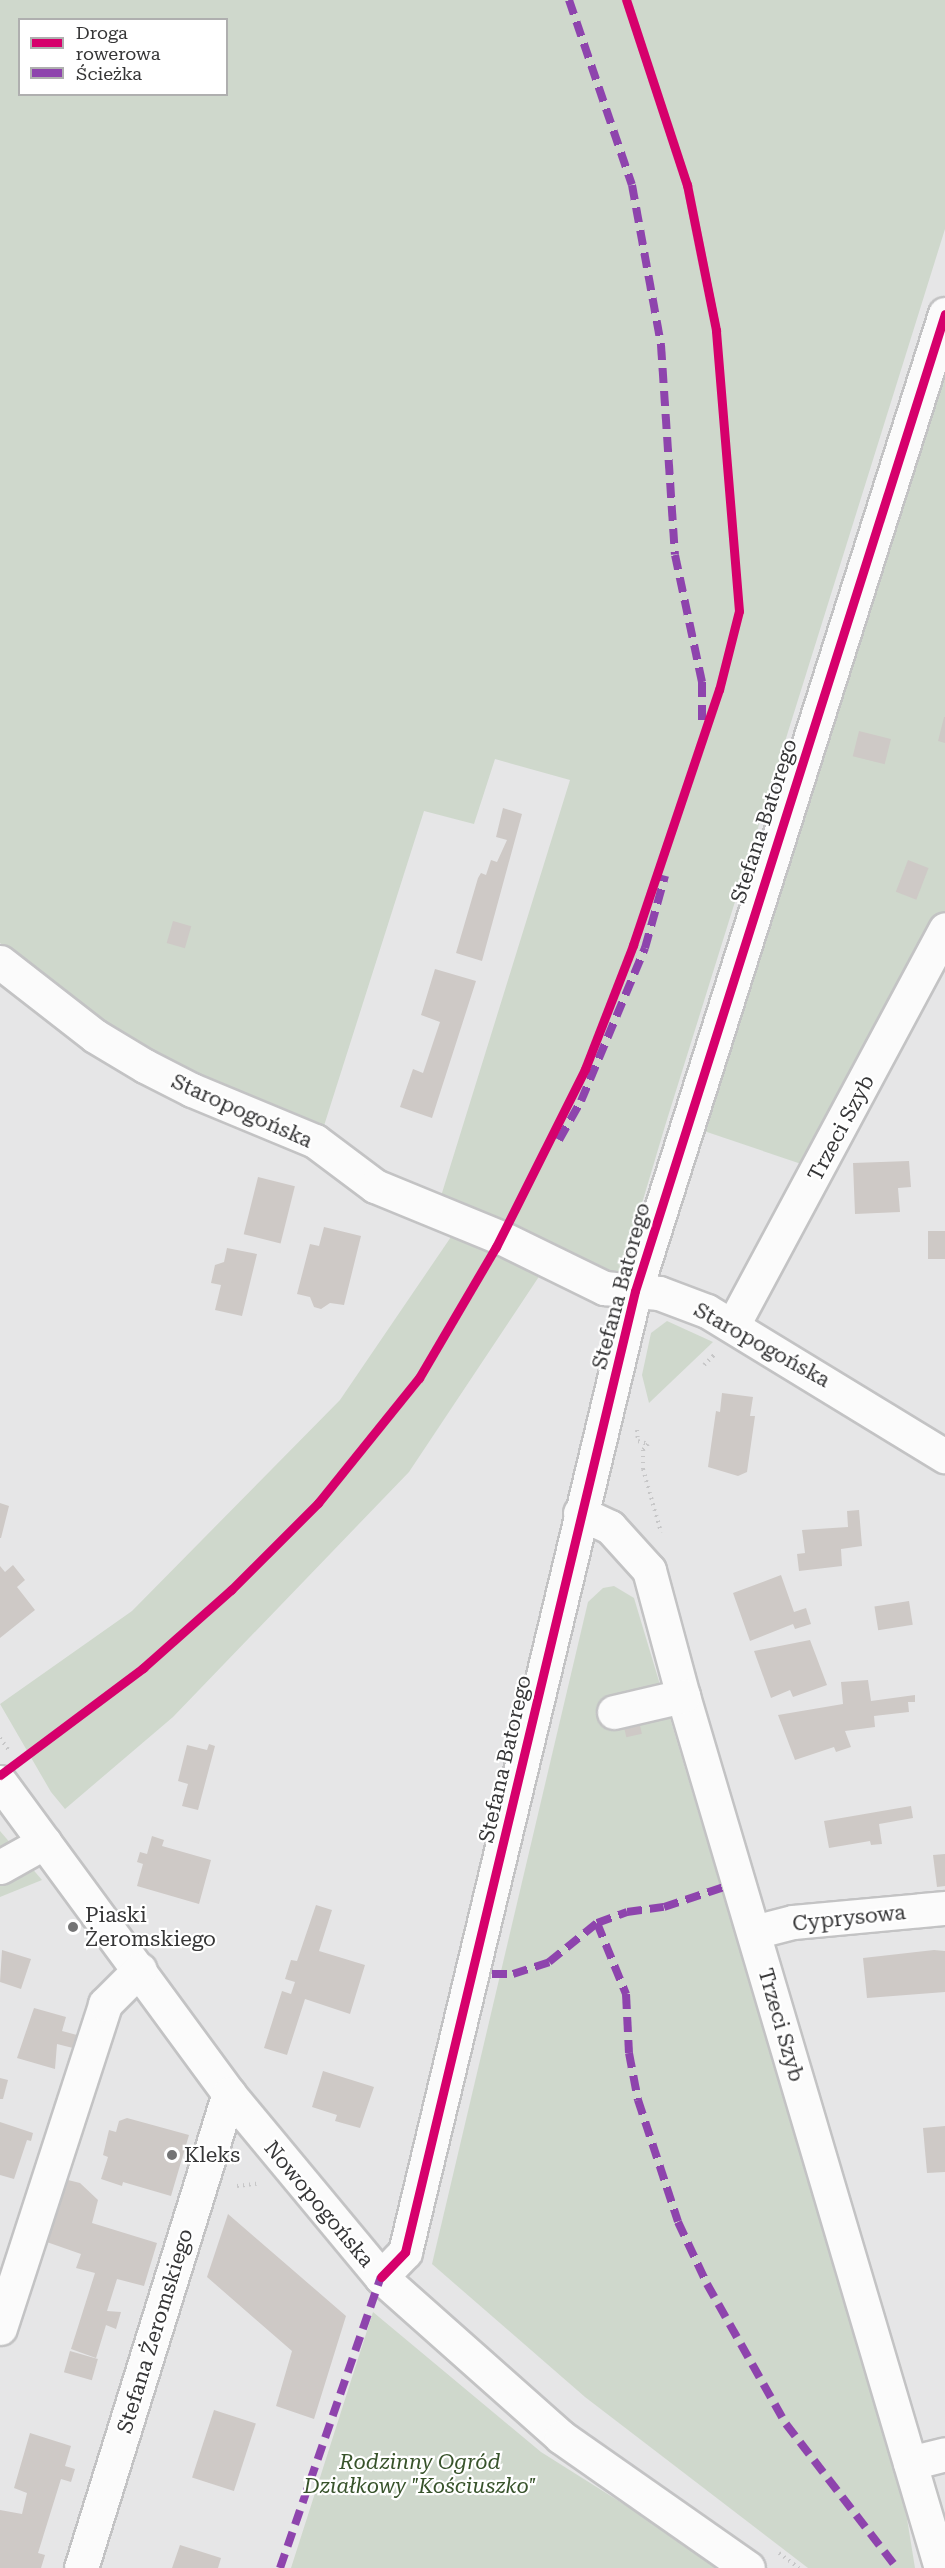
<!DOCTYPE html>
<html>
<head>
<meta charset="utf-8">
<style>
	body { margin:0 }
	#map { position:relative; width:945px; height:2568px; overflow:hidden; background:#e6e6e7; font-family:"Roboto Serif",serif }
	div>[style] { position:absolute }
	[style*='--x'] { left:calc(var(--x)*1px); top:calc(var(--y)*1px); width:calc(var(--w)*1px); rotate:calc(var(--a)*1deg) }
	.green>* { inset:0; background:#cfd8cc }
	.building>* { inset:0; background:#cec9c6; transform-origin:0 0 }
	.path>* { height:4px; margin-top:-2px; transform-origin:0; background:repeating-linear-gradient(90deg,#c7c7c8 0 1.5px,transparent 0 6px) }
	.roads { filter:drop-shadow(2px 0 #c3c3c4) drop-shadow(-2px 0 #c3c3c4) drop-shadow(0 2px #c3c3c4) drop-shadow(0 -2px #c3c3c4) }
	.minor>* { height:33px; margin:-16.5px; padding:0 16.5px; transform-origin:16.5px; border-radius:16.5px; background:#fbfbfb }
	.quiet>* { height:8px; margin-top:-4px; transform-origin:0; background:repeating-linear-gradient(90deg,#8e44ad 0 15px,transparent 0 23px) }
	.cycleway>* { height:9px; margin:-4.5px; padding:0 4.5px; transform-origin:4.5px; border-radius:4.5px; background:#d6006c }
	.dots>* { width:16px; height:16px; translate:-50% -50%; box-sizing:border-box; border:3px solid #fff; border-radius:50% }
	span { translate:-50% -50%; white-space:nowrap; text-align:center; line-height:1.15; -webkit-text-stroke:4.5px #fff; paint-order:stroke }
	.street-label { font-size:21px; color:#363637 }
	.poi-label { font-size:21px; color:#363637 }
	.left { translate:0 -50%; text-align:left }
	.park-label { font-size:21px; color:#38532b; font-style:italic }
	.legend { position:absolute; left:18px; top:18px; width:210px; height:78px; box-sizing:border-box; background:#fff; border:2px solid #afafaf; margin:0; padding:8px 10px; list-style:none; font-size:18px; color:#363637 }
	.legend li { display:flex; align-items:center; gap:12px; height:30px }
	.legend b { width:30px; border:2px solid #afafaf }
</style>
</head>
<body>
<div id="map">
	<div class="green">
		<div style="clip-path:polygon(evenodd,0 0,945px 0,945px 229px,665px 1126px,626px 1257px,621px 1303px,546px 1266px,409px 1472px,173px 1717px,65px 1809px,51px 1792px,0 1704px,132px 1611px,340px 1400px,455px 1231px,433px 1222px,570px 780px,495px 759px,474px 824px,424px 811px,322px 1132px,110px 1035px,0 943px,0 0,20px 20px,226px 20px,226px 94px,20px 94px,20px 20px)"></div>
		<div style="clip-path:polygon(945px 323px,945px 929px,822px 1171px,701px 1130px)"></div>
		<div style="clip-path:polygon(667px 1321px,713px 1342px,649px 1403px,642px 1375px,651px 1333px)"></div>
		<div style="clip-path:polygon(614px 1586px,634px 1598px,886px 2438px,905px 2506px,915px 2568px,808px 2568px,585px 2397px,432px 2264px,588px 1602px,603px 1588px)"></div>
		<div style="clip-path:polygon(0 1831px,42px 1880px,0 1897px)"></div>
		<div style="clip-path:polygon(373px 2312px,541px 2452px,725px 2568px,291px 2568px)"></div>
	</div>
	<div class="building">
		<div style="clip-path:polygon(944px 717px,945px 717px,945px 743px,938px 741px)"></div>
		<div style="left:859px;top:731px;width:33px;height:26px;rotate:14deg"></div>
		<div style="clip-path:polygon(503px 808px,522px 814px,482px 961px,456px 953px,478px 878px,481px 873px,486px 875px,491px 860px,497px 862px,507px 840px,496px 837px)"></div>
		<div style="left:908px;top:860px;width:22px;height:34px;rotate:21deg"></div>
		<div style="left:173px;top:921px;width:19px;height:23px;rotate:16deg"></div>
		<div style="clip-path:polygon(435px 969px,476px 981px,432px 1118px,400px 1107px,413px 1069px,423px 1073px,440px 1022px,421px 1015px)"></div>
		<div style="clip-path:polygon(909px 1161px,911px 1187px,898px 1188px,900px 1212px,855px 1214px,853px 1163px)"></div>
		<div style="left:258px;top:1177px;width:38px;height:59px;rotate:14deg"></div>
		<div style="clip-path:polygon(324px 1227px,361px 1236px,344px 1305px,330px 1303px,321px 1309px,314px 1307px,310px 1297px,297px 1294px,310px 1244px,319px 1246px)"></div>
		<div style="left:945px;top:1231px;width:28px;height:17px;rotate:90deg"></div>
		<div style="clip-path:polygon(227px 1248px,257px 1254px,242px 1316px,215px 1310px,221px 1285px,211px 1283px,215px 1265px,224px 1262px)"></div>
		<div style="clip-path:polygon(722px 1393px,753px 1397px,750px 1416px,755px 1416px,747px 1472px,738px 1476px,708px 1467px,716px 1411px,720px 1412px)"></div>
		<div style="clip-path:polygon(0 1503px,9px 1506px,1px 1538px,0 1538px)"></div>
		<div style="clip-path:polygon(859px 1510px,862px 1546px,841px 1549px,842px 1566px,799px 1571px,797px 1554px,805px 1553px,802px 1530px,848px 1527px,847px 1511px)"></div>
		<div style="clip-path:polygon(13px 1565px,25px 1580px,17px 1587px,35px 1610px,0 1638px,0 1566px,5px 1572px)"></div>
		<div style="clip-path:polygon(781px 1575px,794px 1612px,806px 1608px,811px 1624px,795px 1629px,793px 1624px,750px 1641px,733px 1593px)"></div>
		<div style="left:909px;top:1601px;width:24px;height:35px;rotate:81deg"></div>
		<div style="clip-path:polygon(810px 1640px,827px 1685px,793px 1697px,790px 1690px,771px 1698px,754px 1651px)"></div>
		<div style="clip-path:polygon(868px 1680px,871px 1701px,915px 1695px,915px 1702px,908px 1702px,909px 1712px,874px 1716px,875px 1727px,845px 1731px,851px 1747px,836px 1752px,834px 1747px,795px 1760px,778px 1715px,843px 1704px,841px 1682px)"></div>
		<div style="left:639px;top:1721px;width:13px;height:16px;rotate:77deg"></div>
		<div style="clip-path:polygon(209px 1744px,215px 1746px,198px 1810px,182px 1806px,188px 1784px,178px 1781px,187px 1745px,207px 1750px)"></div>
		<div style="clip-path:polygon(911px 1806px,913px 1818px,879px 1824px,882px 1844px,871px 1845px,870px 1841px,829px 1848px,824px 1821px)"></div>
		<div style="clip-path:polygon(152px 1836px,164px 1840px,162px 1846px,211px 1860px,199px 1904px,137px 1886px,143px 1864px,137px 1862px,140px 1852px,147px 1854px)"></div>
		<div style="clip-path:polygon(945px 1854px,945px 1886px,937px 1887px,933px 1855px)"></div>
		<div style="clip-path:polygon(316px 1905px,332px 1910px,319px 1951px,365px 1965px,350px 2014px,305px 1999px,287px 2055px,264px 2048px,282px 1991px,291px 1994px,295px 1982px,285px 1979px,291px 1960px,297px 1961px)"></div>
		<div style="clip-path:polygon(2px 1950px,31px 1959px,21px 1989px,0 1982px)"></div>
		<div style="clip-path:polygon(934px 1950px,945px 1951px,945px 1992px,867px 1998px,863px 1958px)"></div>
		<div style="clip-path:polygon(34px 2008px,66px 2017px,62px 2031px,77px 2035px,73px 2048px,57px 2044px,55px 2069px,17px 2058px)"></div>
		<div style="clip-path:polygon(323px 2071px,374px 2087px,360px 2128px,335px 2121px,337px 2115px,312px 2107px)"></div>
		<div style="clip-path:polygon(0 2078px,8px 2080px,3px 2099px,0 2099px)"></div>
		<div style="clip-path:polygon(127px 2118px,189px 2135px,171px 2196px,123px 2182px,122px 2186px,101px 2179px,108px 2157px,103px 2155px,109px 2130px,116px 2132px,119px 2121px)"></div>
		<div style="clip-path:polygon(0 2122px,33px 2133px,31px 2141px,27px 2140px,14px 2179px,0 2175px)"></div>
		<div style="clip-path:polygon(945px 2126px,945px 2172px,927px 2173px,923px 2128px)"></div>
		<div style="clip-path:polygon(60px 2178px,80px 2183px,98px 2200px,92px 2223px,157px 2243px,144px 2286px,117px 2279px,107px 2311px,121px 2312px,116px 2329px,106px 2325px,96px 2358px,71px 2349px,95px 2273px,76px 2268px,81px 2254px,41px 2240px)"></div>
		<div style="clip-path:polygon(228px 2214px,346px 2316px,314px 2419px,276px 2406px,292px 2351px,207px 2277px)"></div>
		<div style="left:70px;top:2351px;width:29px;height:22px;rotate:16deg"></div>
		<div style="left:214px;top:2410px;width:44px;height:71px;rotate:18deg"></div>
		<div style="clip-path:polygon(30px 2433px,71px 2446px,65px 2466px,75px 2469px,71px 2482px,61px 2479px,38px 2553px,45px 2555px,41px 2568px,0 2568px,0 2510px,22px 2514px,27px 2493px,14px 2488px)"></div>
		<div style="clip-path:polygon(180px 2545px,221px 2558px,218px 2568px,172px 2568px)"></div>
	</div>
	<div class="path">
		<div style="--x:704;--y:1365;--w:17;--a:-45"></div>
		<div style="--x:637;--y:1430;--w:11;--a:85"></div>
		<div style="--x:638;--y:1441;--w:10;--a:17"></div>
		<div style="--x:648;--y:1444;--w:8;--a:130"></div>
		<div style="--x:643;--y:1450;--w:19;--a:90"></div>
		<div style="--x:643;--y:1469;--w:66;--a:74.1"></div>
		<div style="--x:0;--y:1738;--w:14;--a:54"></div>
		<div style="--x:237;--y:2186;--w:24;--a:-7"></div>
		<div style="--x:779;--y:2553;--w:25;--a:37"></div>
	</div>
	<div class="roads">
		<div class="minor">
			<div style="--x:0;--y:962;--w:120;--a:37.9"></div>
			<div style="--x:95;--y:1036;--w:58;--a:31"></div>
			<div style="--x:145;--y:1066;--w:53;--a:27.1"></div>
			<div style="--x:192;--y:1090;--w:133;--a:22.5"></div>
			<div style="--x:315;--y:1141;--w:75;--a:36.9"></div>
			<div style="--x:375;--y:1186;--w:137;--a:22.3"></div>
			<div style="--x:502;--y:1238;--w:114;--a:26.1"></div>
			<div style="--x:604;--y:1288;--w:55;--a:5.2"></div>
			<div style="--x:659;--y:1293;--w:51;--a:20.6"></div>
			<div style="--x:707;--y:1311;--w:279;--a:31.4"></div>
			<div style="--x:733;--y:1325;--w:449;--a:-61.8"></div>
			<div style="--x:580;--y:1513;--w:33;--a:25"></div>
			<div style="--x:610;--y:1527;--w:58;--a:47.8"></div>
			<div style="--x:649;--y:1570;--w:131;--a:74.9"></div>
			<div style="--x:683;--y:1696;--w:909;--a:73.52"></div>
			<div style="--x:614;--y:1712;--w:71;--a:-13.1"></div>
			<div style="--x:0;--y:1782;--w:387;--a:53.7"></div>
			<div style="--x:229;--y:2094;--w:238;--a:50.3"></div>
			<div style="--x:381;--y:2277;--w:241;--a:41.6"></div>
			<div style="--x:561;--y:2437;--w:228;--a:35"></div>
			<div style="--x:0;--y:1867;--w:51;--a:-29.1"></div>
			<div style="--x:754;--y:1932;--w:40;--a:-14.4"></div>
			<div style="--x:793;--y:1922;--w:153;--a:-5.3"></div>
			<div style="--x:381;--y:2277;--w:35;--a:-46"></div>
			<div style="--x:405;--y:2252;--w:988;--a:-76.54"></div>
			<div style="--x:635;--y:1291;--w:1025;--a:-72.4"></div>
			<div style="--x:0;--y:2328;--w:341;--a:-72"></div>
			<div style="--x:105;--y:2004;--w:49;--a:-45"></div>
			<div style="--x:910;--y:2463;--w:36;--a:-14"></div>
			<div style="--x:81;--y:2568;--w:497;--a:-72.7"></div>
		</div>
	</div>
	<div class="quiet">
		<div style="--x:569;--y:0;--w:195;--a:71.2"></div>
		<div style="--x:632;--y:185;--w:163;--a:79.7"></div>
		<div style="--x:661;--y:345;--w:210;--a:86.2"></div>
		<div style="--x:675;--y:555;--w:130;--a:78"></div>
		<div style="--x:702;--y:682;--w:46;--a:90"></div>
		<div style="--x:559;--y:1140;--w:45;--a:-60.6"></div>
		<div style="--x:581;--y:1101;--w:166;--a:-67.3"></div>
		<div style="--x:645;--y:948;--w:75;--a:-74.5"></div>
		<div style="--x:597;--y:1923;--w:77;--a:67.8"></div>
		<div style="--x:626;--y:1994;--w:59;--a:87.1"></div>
		<div style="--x:629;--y:2053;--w:48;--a:79.2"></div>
		<div style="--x:638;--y:2100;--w:128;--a:71.8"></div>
		<div style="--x:678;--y:2222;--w:68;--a:64.9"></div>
		<div style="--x:707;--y:2284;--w:161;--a:60.6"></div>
		<div style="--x:786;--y:2424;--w:182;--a:52.4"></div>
		<div style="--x:492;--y:1974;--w:21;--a:0"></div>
		<div style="--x:513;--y:1974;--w:38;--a:-18"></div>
		<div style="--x:549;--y:1962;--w:62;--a:-39.1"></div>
		<div style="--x:597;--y:1923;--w:32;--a:-20"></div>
		<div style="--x:627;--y:1912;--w:37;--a:-8"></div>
		<div style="--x:664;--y:1907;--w:66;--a:-18.4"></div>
		<div style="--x:280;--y:2568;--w:308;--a:-70.9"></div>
	</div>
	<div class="cycleway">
		<div style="--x:0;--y:1775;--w:179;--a:-36.8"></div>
		<div style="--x:143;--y:1668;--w:118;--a:-41.6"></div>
		<div style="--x:231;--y:1590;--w:123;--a:-45"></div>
		<div style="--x:318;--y:1503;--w:161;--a:-51.1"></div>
		<div style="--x:419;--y:1378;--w:152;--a:-59.6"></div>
		<div style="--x:496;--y:1247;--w:199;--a:-63.4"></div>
		<div style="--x:585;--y:1069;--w:133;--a:-68.8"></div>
		<div style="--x:633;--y:945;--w:269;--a:-71.4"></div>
		<div style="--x:719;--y:690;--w:81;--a:-75.8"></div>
		<div style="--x:739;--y:611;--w:282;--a:-94.7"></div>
		<div style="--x:716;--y:330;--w:148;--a:-101.3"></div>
		<div style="--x:687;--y:185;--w:195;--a:-108.2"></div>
		<div style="--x:381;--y:2277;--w:35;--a:-46"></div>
		<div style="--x:405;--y:2252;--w:988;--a:-76.54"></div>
		<div style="--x:635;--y:1291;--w:1025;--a:-72.4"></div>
	</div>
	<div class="dots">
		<div style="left:73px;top:1927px;background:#747475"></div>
		<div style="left:172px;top:2155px;background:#747475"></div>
	</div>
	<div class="street-label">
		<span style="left:764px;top:821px;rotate:-72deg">Stefana Batorego</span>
		<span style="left:242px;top:1111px;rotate:24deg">Staropogońska</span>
		<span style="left:841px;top:1128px;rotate:-62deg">Trzeci Szyb</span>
		<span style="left:621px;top:1286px;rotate:-75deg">Stefana Batorego</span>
		<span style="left:762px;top:1345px;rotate:29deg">Staropogońska</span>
		<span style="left:505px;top:1759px;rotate:-77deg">Stefana Batorego</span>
		<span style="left:849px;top:1918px;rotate:-6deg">Cyprysowa</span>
		<span style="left:781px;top:2025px;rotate:74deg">Trzeci Szyb</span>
		<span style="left:319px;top:2204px;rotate:50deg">Nowopogońska</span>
		<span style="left:155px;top:2331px;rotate:-73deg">Stefana Żeromskiego</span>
	</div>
	<div class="poi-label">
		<span class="left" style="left:85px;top:1927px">Piaski<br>Żeromskiego</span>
		<span class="left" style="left:184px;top:2155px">Kleks</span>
	</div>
	<div class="park-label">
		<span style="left:420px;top:2474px">Rodzinny Ogród<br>Działkowy "Kościuszko"</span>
	</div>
	<ul class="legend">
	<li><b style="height:8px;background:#d6006c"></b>Droga rowerowa</li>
	<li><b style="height:8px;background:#8e44ad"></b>Ścieżka</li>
	</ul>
</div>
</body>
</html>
